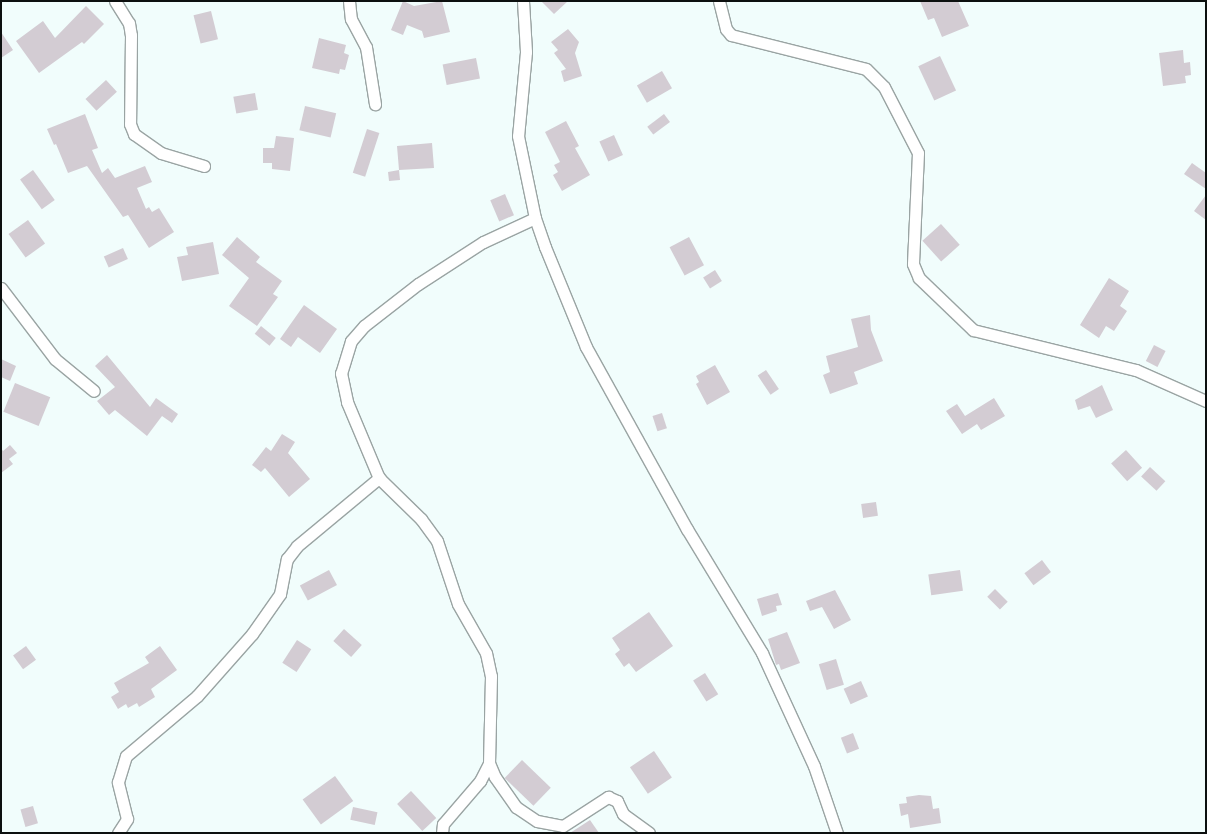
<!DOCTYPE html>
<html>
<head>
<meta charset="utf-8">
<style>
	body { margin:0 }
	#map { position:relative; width:1207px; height:834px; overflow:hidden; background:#f1fdfc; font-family:"Nunito Sans",sans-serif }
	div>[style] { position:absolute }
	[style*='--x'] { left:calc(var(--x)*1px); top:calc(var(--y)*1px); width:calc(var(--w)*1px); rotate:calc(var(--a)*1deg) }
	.building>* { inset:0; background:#d3ccd3; transform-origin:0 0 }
	.roads { filter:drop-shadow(1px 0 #9aa4a3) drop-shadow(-1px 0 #9aa4a3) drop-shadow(0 1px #9aa4a3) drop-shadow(0 -1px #9aa4a3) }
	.street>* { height:11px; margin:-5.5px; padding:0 5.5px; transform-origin:5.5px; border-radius:5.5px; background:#fff }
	span { translate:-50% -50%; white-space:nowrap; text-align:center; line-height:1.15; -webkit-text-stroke:4px #fff; paint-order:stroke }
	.frame { position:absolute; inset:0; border:2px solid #0c100f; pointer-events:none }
</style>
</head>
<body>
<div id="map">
	<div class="building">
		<div style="clip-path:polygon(403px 1px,414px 6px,442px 1px,450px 32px,424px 38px,422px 31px,407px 25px,403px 35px,391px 30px)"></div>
		<div style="clip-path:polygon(541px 1px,568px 1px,554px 14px)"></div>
		<div style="clip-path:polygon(920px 1px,958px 1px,969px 26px,942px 37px,934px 18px,928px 20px)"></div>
		<div style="clip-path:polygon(86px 6px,104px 24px,84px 44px,82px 42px,39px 73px,16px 41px,43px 21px,55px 38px)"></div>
		<div style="left:211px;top:11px;width:29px;height:18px;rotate:76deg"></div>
		<div style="clip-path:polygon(568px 29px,579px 42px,575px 53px,582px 76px,564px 82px,561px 71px,566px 69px,554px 53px,558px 50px,551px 42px)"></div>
		<div style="clip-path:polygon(1px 32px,13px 50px,1px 58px)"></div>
		<div style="clip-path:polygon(319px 38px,346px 45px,344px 53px,349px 55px,345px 70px,340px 69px,339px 74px,312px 68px)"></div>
		<div style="clip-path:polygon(1183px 50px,1184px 63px,1190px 62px,1191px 75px,1185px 76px,1186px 83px,1163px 86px,1159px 53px)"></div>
		<div style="left:940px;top:56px;width:38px;height:24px;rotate:65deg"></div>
		<div style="left:476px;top:58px;width:21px;height:34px;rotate:79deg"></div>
		<div style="left:662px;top:71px;width:20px;height:29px;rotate:60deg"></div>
		<div style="left:106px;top:80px;width:16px;height:28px;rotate:47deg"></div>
		<div style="left:255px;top:93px;width:17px;height:22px;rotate:80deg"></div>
		<div style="left:305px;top:106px;width:32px;height:25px;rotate:13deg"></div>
		<div style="clip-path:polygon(85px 114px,98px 148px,92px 150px,102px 173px,108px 168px,115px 178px,145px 166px,152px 182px,137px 188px,146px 209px,149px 207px,152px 212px,159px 208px,174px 232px,149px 248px,128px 215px,123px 217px,87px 166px,68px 173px,56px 144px,54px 145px,47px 129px)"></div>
		<div style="left:664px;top:114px;width:10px;height:21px;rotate:53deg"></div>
		<div style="clip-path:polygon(566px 121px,579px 146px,575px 148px,590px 175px,562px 191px,553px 175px,558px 172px,554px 165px,560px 162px,545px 132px)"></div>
		<div style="left:367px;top:129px;width:13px;height:46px;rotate:18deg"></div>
		<div style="left:614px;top:135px;width:22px;height:16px;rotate:66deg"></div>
		<div style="clip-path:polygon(276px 136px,294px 138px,290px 171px,272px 169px,272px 163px,263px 163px,263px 148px,274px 148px)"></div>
		<div style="clip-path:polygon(432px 143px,434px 168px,399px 170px,400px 180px,389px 181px,388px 172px,399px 170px,397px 146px)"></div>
		<div style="clip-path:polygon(1192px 163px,1206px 173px,1206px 189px,1184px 174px)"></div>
		<div style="left:33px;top:170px;width:37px;height:16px;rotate:54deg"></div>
		<div style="left:505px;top:194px;width:23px;height:16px;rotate:67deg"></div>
		<div style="clip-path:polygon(1206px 195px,1206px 220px,1194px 211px)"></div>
		<div style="left:28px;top:220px;width:29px;height:24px;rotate:54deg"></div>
		<div style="left:941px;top:224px;width:28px;height:25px;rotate:48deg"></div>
		<div style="clip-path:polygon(237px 237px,260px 257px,256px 262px,282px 281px,273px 294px,278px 297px,257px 326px,229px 306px,249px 278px,222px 255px)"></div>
		<div style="left:689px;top:237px;width:32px;height:22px;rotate:62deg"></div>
		<div style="clip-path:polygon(213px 242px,219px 274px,182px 281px,177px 257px,188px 255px,186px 247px)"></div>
		<div style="left:123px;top:248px;width:12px;height:21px;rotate:66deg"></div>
		<div style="left:715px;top:270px;width:13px;height:14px;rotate:58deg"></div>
		<div style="clip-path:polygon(1109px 278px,1129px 291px,1120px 306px,1127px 311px,1114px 331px,1106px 326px,1099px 338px,1080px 325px)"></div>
		<div style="clip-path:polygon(304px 305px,337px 329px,320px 353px,298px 337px,291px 347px,280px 339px)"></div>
		<div style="clip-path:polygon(870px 315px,871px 330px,883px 361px,854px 372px,858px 384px,830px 394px,823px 375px,830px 372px,826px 356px,858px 347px,851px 319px)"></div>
		<div style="left:261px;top:326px;width:19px;height:10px;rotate:39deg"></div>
		<div style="left:1154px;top:345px;width:13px;height:18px;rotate:27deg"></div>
		<div style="clip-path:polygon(107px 355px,150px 407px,156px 398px,178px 414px,172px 423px,162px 416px,147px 436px,115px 410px,109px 415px,97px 401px,115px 387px,95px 366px)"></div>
		<div style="clip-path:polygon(1px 359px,16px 366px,10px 381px,1px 377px)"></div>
		<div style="clip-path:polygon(715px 365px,730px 392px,707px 405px,696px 384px,699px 382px,696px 376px)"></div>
		<div style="left:766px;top:370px;width:23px;height:10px;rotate:56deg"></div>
		<div style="left:15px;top:383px;width:38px;height:31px;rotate:22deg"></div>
		<div style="clip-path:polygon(1102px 385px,1113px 410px,1096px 418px,1090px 406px,1078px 410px,1075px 400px)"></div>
		<div style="clip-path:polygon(994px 398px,1005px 416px,981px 430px,977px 424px,962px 434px,946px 411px,957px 404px,965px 416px)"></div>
		<div style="left:662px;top:413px;width:16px;height:10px;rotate:72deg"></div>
		<div style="clip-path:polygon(282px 434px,295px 442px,288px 453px,310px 479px,289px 497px,265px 468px,261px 472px,252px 465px,266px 447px,271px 451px)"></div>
		<div style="clip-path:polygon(10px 445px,17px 453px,9px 459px,13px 464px,1px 473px,1px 448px,3px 451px)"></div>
		<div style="left:1126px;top:450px;width:24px;height:20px;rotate:48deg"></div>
		<div style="left:1150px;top:467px;width:21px;height:13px;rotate:43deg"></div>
		<div style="left:876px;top:502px;width:14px;height:15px;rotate:82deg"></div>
		<div style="left:1042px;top:560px;width:15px;height:22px;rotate:53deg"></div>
		<div style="left:329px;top:570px;width:17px;height:33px;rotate:62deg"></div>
		<div style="left:960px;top:570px;width:21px;height:32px;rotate:82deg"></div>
		<div style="left:995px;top:589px;width:18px;height:11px;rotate:45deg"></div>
		<div style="clip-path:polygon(835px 590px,851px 620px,834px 629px,822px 607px,810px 611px,806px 601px)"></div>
		<div style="clip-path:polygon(778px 593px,782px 605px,776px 606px,777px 611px,762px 616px,757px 599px)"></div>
		<div style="clip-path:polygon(649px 612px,673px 646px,636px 672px,629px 663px,624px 667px,615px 654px,620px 650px,612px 638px)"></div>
		<div style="left:344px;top:629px;width:24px;height:16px;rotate:42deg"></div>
		<div style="clip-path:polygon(787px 632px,800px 663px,781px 670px,779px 664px,776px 665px,768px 639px)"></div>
		<div style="left:297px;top:640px;width:17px;height:27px;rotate:33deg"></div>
		<div style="left:26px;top:646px;width:17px;height:16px;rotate:54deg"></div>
		<div style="clip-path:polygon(160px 646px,177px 670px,151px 689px,155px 697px,139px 707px,137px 703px,128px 708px,126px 704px,118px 709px,111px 697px,119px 692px,114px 683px,149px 663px,145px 657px)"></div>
		<div style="left:836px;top:659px;width:27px;height:18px;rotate:73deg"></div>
		<div style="left:705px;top:673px;width:25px;height:14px;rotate:58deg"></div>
		<div style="left:861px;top:681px;width:17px;height:19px;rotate:66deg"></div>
		<div style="left:853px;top:733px;width:17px;height:13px;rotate:69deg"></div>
		<div style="left:654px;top:751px;width:32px;height:29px;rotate:56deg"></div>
		<div style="left:522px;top:760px;width:40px;height:25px;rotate:44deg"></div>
		<div style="left:335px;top:776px;width:31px;height:40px;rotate:54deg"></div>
		<div style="left:411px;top:791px;width:37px;height:19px;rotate:47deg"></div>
		<div style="clip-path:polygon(919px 795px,931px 796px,933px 809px,939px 808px,941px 823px,910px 828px,908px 814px,901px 816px,899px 804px,907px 803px,906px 797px)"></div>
		<div style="left:33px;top:806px;width:18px;height:13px;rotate:74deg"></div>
		<div style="left:353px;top:807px;width:25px;height:13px;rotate:12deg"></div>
		<div style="clip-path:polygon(590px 820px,599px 833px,570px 833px)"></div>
	</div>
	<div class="roads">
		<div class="street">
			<div style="--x:115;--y:1;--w:26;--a:58"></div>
			<div style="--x:129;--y:23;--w:12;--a:81"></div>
			<div style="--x:131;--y:35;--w:89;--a:90.6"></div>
			<div style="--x:130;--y:124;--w:11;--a:68"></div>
			<div style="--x:134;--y:134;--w:33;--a:35"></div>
			<div style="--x:161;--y:153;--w:45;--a:16.8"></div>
			<div style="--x:349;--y:1;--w:18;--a:84"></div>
			<div style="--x:351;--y:19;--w:32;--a:62"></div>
			<div style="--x:366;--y:47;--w:58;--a:81"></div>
			<div style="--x:523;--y:1;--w:51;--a:86.6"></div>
			<div style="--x:526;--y:52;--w:84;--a:95.4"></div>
			<div style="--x:518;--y:136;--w:84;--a:78.3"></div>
			<div style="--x:535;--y:218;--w:31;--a:71"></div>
			<div style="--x:545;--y:247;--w:108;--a:67.7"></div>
			<div style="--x:586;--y:347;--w:208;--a:61"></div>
			<div style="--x:687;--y:529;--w:145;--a:58.8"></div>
			<div style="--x:762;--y:653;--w:124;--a:65.3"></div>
			<div style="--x:814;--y:766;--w:71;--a:71.1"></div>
			<div style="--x:719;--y:1;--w:29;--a:76"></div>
			<div style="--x:726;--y:29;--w:8;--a:50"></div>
			<div style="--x:731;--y:35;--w:139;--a:14.1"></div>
			<div style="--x:866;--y:69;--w:25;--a:45"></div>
			<div style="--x:884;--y:87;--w:74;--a:62.7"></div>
			<div style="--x:918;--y:153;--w:111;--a:92.6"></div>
			<div style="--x:913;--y:264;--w:15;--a:67"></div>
			<div style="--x:919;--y:278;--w:75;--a:43.9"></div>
			<div style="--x:973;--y:330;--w:168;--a:13.8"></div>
			<div style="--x:1136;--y:370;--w:77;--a:23.9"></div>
			<div style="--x:535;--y:218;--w:57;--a:155.2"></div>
			<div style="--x:483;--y:242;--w:77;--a:147.1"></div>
			<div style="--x:418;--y:284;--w:68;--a:142.1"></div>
			<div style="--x:364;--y:326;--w:20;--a:131"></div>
			<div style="--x:351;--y:341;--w:34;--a:107"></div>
			<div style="--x:341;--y:373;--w:30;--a:78"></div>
			<div style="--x:347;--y:402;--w:82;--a:67.2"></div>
			<div style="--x:379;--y:478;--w:59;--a:44.3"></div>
			<div style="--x:421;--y:519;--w:27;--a:54"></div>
			<div style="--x:437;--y:541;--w:66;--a:71.6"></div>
			<div style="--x:458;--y:604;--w:56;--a:60.3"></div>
			<div style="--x:486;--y:653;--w:24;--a:78"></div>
			<div style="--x:491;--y:676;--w:87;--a:91.3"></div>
			<div style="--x:489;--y:763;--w:15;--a:67"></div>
			<div style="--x:495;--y:777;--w:37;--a:55"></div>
			<div style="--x:516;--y:807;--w:25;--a:34"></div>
			<div style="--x:537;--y:821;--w:26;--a:11"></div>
			<div style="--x:563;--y:826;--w:54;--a:-32.8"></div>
			<div style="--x:608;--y:797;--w:10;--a:24"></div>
			<div style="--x:617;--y:801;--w:14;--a:65"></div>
			<div style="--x:623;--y:814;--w:32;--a:36"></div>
			<div style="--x:1;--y:288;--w:89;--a:52.7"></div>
			<div style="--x:55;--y:359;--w:50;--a:39.4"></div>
			<div style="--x:118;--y:833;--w:17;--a:-57"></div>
			<div style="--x:127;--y:819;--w:38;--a:-104"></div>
			<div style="--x:118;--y:782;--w:27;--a:-73"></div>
			<div style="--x:126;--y:756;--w:93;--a:-40.2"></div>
			<div style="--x:197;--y:696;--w:83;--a:-48.4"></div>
			<div style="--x:252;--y:634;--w:49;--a:-55"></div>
			<div style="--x:280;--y:594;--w:36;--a:-79"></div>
			<div style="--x:287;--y:559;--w:16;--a:-52"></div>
			<div style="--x:297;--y:546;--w:107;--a:-39.7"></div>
			<div style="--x:442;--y:833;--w:9;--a:-84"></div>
			<div style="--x:443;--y:824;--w:57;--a:-49.3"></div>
			<div style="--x:480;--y:781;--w:20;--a:-63"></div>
		</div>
	</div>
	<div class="frame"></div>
</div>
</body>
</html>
